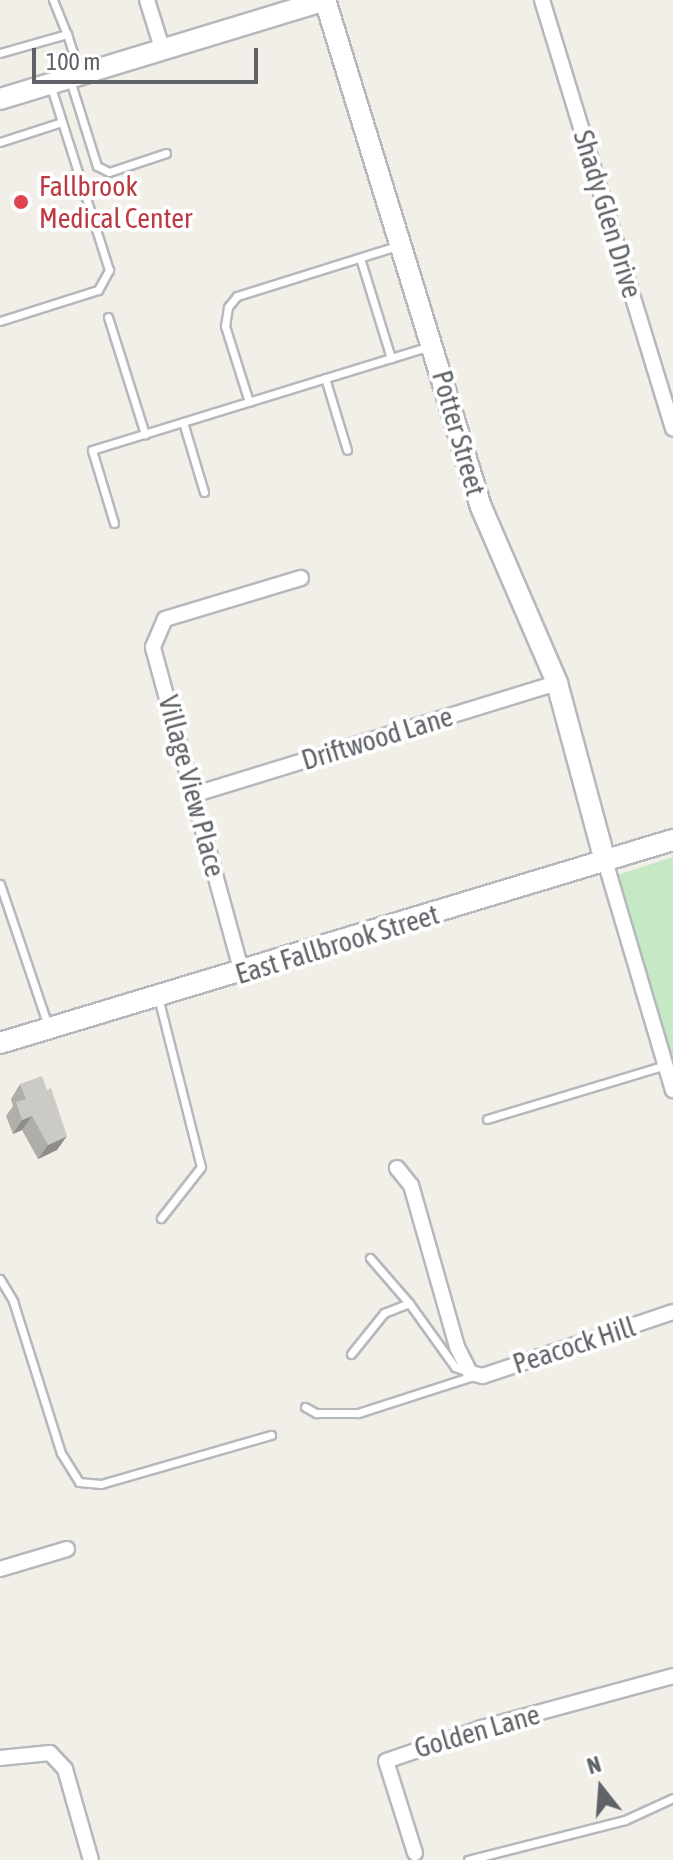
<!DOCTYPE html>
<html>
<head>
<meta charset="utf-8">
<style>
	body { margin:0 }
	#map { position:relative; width:673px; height:1860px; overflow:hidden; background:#f1efe8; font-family:"Asap Condensed",sans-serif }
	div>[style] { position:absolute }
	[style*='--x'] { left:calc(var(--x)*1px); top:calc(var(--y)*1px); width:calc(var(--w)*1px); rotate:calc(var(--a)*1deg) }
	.green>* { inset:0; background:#c5e8c5 }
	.roads { filter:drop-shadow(2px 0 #b5b8bc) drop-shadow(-2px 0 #b5b8bc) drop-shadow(0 2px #b5b8bc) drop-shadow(0 -2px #b5b8bc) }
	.lane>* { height:7px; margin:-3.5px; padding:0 3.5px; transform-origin:3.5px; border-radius:3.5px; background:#fff }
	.street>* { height:14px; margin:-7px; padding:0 7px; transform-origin:7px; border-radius:7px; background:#fff }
	.secondary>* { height:20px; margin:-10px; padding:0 10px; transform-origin:10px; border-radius:10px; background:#fff }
	.wall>* { inset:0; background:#afaea9 }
	.shaded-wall>* { inset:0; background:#8f8d8a }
	.building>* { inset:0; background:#cccac5 }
	.dots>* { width:22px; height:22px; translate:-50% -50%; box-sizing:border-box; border:4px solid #fff; border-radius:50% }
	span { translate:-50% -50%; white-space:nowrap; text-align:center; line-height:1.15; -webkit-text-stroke:8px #fff; paint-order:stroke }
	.health-label { font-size:28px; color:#be3a42 }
	.left { translate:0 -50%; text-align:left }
	.street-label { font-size:28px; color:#5f6368 }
	.north { position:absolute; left:561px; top:1748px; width:80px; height:80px; -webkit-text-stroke:6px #fff; paint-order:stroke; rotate:343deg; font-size:22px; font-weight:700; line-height:32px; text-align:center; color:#5f6368 }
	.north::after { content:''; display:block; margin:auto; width:28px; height:36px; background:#5f6368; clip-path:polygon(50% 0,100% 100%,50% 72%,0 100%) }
	.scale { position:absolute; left:32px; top:48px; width:226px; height:36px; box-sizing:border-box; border:4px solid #5f6368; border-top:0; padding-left:10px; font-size:24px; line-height:28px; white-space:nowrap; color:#5f6368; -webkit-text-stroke:6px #fff; paint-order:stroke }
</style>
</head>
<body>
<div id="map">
	<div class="green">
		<div style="clip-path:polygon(673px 857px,673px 1087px,611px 877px)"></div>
	</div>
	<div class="roads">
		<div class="lane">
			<div style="--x:53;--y:0;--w:37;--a:68"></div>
			<div style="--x:0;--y:53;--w:70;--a:-15.8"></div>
			<div style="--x:67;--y:34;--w:40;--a:72"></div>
			<div style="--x:70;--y:80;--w:90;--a:72.6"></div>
			<div style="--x:97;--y:166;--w:13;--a:27"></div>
			<div style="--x:109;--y:172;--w:60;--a:-18.4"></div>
			<div style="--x:0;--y:142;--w:65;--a:-17.9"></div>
			<div style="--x:360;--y:258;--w:105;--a:72.8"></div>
			<div style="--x:108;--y:317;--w:123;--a:72.5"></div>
			<div style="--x:0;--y:321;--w:103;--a:-17.6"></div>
			<div style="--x:98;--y:290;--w:23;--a:-61"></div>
			<div style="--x:109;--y:270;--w:192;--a:-107.6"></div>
			<div style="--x:325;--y:378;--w:75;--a:73"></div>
			<div style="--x:249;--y:402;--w:80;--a:-107.5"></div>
			<div style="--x:225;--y:326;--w:19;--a:-81"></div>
			<div style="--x:228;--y:307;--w:14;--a:-51"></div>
			<div style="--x:237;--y:296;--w:171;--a:-17.4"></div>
			<div style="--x:183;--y:422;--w:73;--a:73.3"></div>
			<div style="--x:114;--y:523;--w:76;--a:-106.8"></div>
			<div style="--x:92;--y:450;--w:354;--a:-17.1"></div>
			<div style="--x:0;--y:884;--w:150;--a:71.3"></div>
			<div style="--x:158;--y:997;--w:175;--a:75.8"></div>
			<div style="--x:201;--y:1167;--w:65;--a:128.1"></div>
			<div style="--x:487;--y:1119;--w:187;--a:-16.8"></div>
			<div style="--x:370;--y:1258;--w:60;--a:49.1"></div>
			<div style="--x:0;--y:1279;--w:26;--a:59"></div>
			<div style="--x:13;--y:1301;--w:159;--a:72.5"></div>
			<div style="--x:61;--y:1453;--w:34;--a:58"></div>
			<div style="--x:79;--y:1482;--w:22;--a:5"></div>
			<div style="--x:101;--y:1484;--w:177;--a:-16.1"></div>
			<div style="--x:351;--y:1354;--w:53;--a:-51.2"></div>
			<div style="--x:384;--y:1313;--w:27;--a:-22"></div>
			<div style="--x:409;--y:1303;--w:79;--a:54.3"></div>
			<div style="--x:455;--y:1367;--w:14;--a:21"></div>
			<div style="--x:305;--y:1407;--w:13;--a:29"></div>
			<div style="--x:316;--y:1413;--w:42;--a:0"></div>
			<div style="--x:358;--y:1413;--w:121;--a:-17.8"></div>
			<div style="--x:468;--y:1860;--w:162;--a:-14.3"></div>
			<div style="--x:625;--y:1820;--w:53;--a:-24.6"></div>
		</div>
		<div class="street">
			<div style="--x:147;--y:0;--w:53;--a:72.6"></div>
			<div style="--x:542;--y:0;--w:448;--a:73"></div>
			<div style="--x:196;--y:794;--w:378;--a:-17.1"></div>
			<div style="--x:605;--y:861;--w:239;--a:73.5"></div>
			<div style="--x:242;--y:973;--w:338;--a:-105.3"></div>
			<div style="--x:153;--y:647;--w:30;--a:-67"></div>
			<div style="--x:165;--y:619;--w:142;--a:-16.8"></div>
			<div style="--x:397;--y:1168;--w:22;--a:51"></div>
			<div style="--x:411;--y:1185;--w:168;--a:74.1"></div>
			<div style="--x:457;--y:1347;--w:29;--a:63"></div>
			<div style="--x:470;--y:1373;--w:13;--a:13"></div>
			<div style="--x:483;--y:1376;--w:200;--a:-18.6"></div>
			<div style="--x:0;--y:1569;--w:70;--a:-16.6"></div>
			<div style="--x:0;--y:1758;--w:50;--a:-5.7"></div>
			<div style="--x:50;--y:1753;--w:22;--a:47"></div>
			<div style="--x:65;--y:1769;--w:95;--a:74.1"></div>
			<div style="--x:415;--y:1853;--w:96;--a:-107.5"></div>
			<div style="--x:386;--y:1761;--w:102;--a:-19"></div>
			<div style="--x:482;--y:1728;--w:198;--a:-15.2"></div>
		</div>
		<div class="secondary">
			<div style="--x:325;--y:0;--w:530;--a:72.9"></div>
			<div style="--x:481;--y:507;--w:192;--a:66.6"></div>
			<div style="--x:557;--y:683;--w:184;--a:74.9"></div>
			<div style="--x:0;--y:99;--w:340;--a:-16.9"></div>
			<div style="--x:0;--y:1043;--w:703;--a:-16.79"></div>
		</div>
	</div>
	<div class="wall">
		<div style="clip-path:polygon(20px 1084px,57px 1150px,38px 1159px,22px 1130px,13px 1134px,6px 1116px,13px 1106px,11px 1099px)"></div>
	</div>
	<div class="shaded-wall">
		<div style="clip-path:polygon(32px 1116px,22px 1130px,13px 1134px,22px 1120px)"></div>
		<div style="clip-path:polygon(67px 1136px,57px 1150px,38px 1159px,48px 1145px)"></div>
	</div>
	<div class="building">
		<div style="clip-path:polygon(42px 1076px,47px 1090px,51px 1088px,67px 1136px,48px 1145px,32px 1116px,22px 1120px,16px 1102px,26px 1099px,20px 1084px)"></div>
	</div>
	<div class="dots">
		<div style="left:21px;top:202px;background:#e0444e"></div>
	</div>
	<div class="health-label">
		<span class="left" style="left:39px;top:202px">Fallbrook<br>Medical Center</span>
	</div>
	<div class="street-label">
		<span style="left:608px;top:214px;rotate:73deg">Shady Glen Drive</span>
		<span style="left:459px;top:433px;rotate:74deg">Potter Street</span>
		<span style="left:377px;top:738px;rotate:-17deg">Driftwood Lane</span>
		<span style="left:192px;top:786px;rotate:75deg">Village View Place</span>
		<span style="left:337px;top:944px;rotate:-17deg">East Fallbrook Street</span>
		<span style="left:574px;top:1345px;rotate:-18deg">Peacock Hill</span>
		<span style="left:477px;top:1731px;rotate:-16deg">Golden Lane</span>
	</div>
	<div class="north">N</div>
	<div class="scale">100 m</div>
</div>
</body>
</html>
